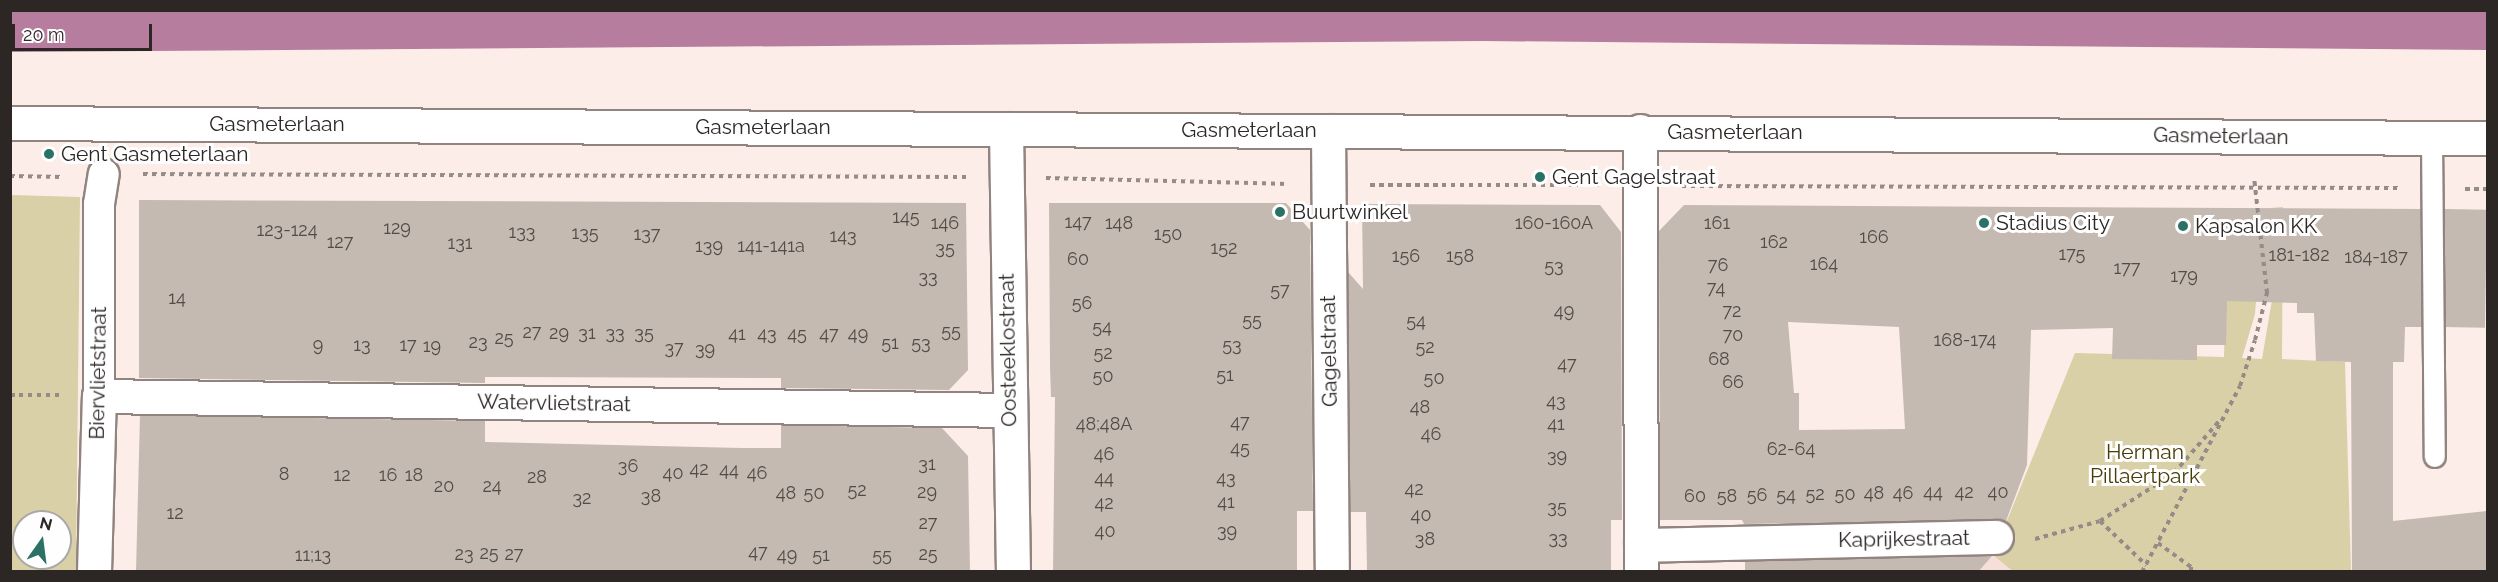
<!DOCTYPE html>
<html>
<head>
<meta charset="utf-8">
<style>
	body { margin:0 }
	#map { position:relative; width:2498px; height:582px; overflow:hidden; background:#fcede8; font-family:Raleway,sans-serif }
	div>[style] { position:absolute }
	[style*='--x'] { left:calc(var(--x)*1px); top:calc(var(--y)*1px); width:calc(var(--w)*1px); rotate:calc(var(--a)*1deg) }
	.built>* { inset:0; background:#f6dfd8 }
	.green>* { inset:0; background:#d9d0a7 }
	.water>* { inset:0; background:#b77d9f }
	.building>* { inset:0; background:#c4bab1; transform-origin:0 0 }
	.path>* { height:4px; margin-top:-2px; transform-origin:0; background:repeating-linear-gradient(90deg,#958b87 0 4.5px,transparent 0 9px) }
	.roads { filter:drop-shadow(2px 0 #918480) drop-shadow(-2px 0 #918480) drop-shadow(0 2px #918480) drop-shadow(0 -2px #918480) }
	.service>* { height:20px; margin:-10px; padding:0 10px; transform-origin:10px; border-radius:10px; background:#fff }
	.pedestrian>* { height:30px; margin:-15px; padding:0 15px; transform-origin:15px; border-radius:15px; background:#fff }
	.minor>* { height:33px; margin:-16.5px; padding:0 16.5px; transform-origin:16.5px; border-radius:16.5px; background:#fff }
	.primary>* { height:33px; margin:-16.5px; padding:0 16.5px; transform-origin:16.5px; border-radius:16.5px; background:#fff }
	.dots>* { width:16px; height:16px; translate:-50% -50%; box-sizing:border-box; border:3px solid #fefefe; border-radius:50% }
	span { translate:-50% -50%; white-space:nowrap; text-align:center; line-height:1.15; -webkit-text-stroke:6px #fefefe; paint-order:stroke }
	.number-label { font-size:18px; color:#524c48 }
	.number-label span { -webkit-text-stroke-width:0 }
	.street-label { font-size:21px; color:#2c2725 }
	.poi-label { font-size:21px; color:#2c2725 }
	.left { translate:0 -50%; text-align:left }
	.park-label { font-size:21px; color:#483d08 }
	.frame { position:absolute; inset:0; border:12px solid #2c2725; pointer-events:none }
	.north { position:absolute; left:12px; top:510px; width:60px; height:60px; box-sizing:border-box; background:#fefefe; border:2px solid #aaa8a7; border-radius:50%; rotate:14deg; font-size:16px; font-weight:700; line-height:24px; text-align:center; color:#2c2725 }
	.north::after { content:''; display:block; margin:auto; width:21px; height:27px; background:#2b7166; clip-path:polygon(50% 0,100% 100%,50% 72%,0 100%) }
	.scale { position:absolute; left:12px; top:24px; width:140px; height:27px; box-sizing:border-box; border:3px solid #2c2725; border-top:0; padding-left:8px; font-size:18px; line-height:21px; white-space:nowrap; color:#2c2725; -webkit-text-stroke:4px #fefefe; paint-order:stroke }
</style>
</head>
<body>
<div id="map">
	<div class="built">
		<div style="clip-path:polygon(1993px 555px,2014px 571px,1978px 572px)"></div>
	</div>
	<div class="green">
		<div style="clip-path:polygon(evenodd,11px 195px,80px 197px,76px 571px,11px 571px,11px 195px,24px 522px,60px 522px,60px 558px,24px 558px,24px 522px)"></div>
		<div style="clip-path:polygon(2283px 207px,2282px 359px,2345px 362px,2351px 571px,2014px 572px,1993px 555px,2075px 353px,2224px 357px,2227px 234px,2258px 275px,2255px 314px,2242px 358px,2262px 359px,2275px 282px,2270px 208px)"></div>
	</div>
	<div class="water">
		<div style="clip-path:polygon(2487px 10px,2487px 50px,1483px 41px,10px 52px,11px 10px)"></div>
	</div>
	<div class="building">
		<div style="clip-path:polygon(139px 200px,966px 203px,968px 370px,949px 390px,781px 388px,781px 378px,485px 377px,485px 383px,139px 378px)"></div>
		<div style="clip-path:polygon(1049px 203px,1286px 203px,1310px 230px,1313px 511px,1297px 511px,1297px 572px,1053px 572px,1055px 397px,1051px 397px,1050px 367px)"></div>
		<div style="clip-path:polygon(1362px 204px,1600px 205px,1621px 232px,1622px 520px,1611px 520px,1611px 572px,1367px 572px,1366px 512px,1350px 512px,1348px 272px,1363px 289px)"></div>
		<div style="clip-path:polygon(evenodd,1684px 205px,2421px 209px,2422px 327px,2405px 327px,2404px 362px,2393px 362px,2393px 521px,2487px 511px,2487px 572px,2352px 572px,2351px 362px,2316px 361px,2314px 313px,2297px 313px,2297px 303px,2227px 301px,2226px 345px,2197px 345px,2197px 360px,2112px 359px,2113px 328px,2031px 330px,2027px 465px,2006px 521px,1744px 524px,1742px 520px,1660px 520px,1659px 231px,1684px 205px,1788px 322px,1899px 327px,1905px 429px,1799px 430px,1799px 393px,1794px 393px,1788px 322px)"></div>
		<div style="left:2445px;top:209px;width:42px;height:118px;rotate:1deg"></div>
		<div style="clip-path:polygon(140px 415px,485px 421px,485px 442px,742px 448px,781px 448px,781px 425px,942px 428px,968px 456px,970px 572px,136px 572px)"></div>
		<div style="clip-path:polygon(1992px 556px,1978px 572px,1745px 572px,1745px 561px)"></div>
	</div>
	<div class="path">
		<div style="--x:143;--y:174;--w:824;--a:0.21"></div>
		<div style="--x:10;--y:176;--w:54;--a:1.1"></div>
		<div style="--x:1046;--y:178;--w:242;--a:1.4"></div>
		<div style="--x:1370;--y:185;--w:230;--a:0"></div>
		<div style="--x:1682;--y:186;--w:716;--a:0.16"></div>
		<div style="--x:2465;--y:189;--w:23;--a:0"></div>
		<div style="--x:10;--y:395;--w:49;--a:0"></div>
		<div style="--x:2100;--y:521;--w:88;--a:-33"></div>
		<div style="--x:2174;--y:473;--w:70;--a:-49"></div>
		<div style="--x:2035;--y:539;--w:67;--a:-15.5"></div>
		<div style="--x:2100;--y:521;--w:64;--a:43.7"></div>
		<div style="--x:2158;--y:543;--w:41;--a:36"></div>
		<div style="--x:2191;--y:567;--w:5;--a:90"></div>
		<div style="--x:2142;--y:572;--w:210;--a:-62.2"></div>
		<div style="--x:2240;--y:386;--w:48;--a:-71.9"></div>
		<div style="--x:2255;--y:340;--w:49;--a:-75.7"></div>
		<div style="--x:2267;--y:293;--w:116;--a:-96.4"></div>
	</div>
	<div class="roads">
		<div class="service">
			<div style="--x:2432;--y:138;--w:319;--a:89.5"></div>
		</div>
		<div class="pedestrian">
			<div style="--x:99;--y:396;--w:192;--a:-90"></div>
			<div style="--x:99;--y:204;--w:30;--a:-81"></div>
		</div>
		<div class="minor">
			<div style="--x:1006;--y:129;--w:443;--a:89.1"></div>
			<div style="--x:1328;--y:131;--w:441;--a:89.5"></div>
			<div style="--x:1640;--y:131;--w:441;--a:89.9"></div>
			<div style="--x:1641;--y:545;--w:355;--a:-1.3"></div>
			<div style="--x:94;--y:572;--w:176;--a:-88.4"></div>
			<div style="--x:99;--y:396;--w:910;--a:0.88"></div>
		</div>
		<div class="primary">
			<div style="--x:10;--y:123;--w:2478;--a:0.35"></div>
		</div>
	</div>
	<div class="dots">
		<div style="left:49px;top:154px;background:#2b7166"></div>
		<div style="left:1540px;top:177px;background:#2b7166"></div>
		<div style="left:1280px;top:212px;background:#2b7166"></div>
		<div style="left:1984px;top:223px;background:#2b7166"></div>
		<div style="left:2183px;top:226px;background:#2b7166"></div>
	</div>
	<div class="number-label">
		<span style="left:906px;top:217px">145</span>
		<span style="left:1078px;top:222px">147</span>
		<span style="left:945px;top:223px">146</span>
		<span style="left:1119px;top:223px">148</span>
		<span style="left:1554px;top:223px">160-160A</span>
		<span style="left:1717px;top:223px">161</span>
		<span style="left:397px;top:228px">129</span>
		<span style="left:287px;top:230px">123-124</span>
		<span style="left:522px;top:232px">133</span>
		<span style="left:585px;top:233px">135</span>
		<span style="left:647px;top:234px">137</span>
		<span style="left:1168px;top:234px">150</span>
		<span style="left:843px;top:236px">143</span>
		<span style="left:1874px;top:237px">166</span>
		<span style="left:340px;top:242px">127</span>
		<span style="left:1774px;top:242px">162</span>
		<span style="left:460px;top:243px">131</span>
		<span style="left:709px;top:246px">139</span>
		<span style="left:771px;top:246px">141-141a</span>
		<span style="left:945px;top:248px">35</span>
		<span style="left:1224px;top:248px">152</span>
		<span style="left:2072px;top:254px">175</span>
		<span style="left:2299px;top:255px">181-182</span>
		<span style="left:1406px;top:256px">156</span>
		<span style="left:1460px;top:256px">158</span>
		<span style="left:2376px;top:257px">184-187</span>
		<span style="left:1078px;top:259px">60</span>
		<span style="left:1824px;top:264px">164</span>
		<span style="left:1718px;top:265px">76</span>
		<span style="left:1554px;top:266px">53</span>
		<span style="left:2127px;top:268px">177</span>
		<span style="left:2184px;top:276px">179</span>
		<span style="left:928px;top:277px">33</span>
		<span style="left:1716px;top:288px">74</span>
		<span style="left:1280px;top:290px">57</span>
		<span style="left:177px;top:298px">14</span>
		<span style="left:1082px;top:303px">56</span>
		<span style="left:1564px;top:311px">49</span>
		<span style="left:1732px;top:311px">72</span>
		<span style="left:1252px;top:320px">55</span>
		<span style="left:1416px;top:321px">54</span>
		<span style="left:1102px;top:327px">54</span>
		<span style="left:951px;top:331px">55</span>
		<span style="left:532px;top:332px">27</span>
		<span style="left:559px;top:333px">29</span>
		<span style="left:587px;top:333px">31</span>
		<span style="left:615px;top:333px">33</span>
		<span style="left:644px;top:333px">35</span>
		<span style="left:737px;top:334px">41</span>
		<span style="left:767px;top:334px">43</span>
		<span style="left:797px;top:334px">45</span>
		<span style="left:829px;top:334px">47</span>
		<span style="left:858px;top:334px">49</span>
		<span style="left:1733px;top:335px">70</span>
		<span style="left:504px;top:338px">25</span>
		<span style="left:1965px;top:340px">168-174</span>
		<span style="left:478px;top:342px">23</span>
		<span style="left:890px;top:343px">51</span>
		<span style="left:921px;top:343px">53</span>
		<span style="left:318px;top:345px">9</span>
		<span style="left:362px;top:345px">13</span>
		<span style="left:408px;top:345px">17</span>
		<span style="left:1232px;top:345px">53</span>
		<span style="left:432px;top:346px">19</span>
		<span style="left:1425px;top:347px">52</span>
		<span style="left:674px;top:348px">37</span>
		<span style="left:705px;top:349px">39</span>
		<span style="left:1103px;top:353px">52</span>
		<span style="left:1719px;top:359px">68</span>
		<span style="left:1567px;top:364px">47</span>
		<span style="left:1225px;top:375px">51</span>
		<span style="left:1103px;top:376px">50</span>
		<span style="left:1434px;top:378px">50</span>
		<span style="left:1733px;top:382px">66</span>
		<span style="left:1556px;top:401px">43</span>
		<span style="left:1420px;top:407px">48</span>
		<span style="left:1240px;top:422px">47</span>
		<span style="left:1104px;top:424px">48;48A</span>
		<span style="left:1556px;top:424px">41</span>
		<span style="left:1431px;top:434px">46</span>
		<span style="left:1240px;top:448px">45</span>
		<span style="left:1791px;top:449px">62-64</span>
		<span style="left:1104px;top:454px">46</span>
		<span style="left:1557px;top:456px">39</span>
		<span style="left:927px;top:464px">31</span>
		<span style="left:628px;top:466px">36</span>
		<span style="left:699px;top:469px">42</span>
		<span style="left:729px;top:470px">44</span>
		<span style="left:673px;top:473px">40</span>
		<span style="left:757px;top:473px">46</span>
		<span style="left:284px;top:474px">8</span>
		<span style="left:342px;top:475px">12</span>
		<span style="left:388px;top:475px">16</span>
		<span style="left:414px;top:475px">18</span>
		<span style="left:537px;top:477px">28</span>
		<span style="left:1104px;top:478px">44</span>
		<span style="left:1226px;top:478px">43</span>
		<span style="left:444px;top:486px">20</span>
		<span style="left:492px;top:486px">24</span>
		<span style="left:1414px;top:489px">42</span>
		<span style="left:857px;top:490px">52</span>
		<span style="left:927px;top:492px">29</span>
		<span style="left:1933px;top:492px">44</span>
		<span style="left:1964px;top:492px">42</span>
		<span style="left:1998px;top:492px">40</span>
		<span style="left:786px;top:493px">48</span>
		<span style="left:814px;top:493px">50</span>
		<span style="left:1874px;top:493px">48</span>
		<span style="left:1903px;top:493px">46</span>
		<span style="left:1815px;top:494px">52</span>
		<span style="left:1845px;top:494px">50</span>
		<span style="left:1757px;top:495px">56</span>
		<span style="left:1786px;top:495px">54</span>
		<span style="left:651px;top:496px">38</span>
		<span style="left:1695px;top:496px">60</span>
		<span style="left:1727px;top:496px">58</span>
		<span style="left:582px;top:498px">32</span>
		<span style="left:1226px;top:502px">41</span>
		<span style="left:1104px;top:503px">42</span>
		<span style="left:1557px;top:507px">35</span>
		<span style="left:175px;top:513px">12</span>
		<span style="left:1421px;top:515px">40</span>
		<span style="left:928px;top:523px">27</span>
		<span style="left:1105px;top:531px">40</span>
		<span style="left:1227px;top:531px">39</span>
		<span style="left:1558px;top:538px">33</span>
		<span style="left:1425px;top:539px">38</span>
		<span style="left:758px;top:552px">47</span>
		<span style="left:489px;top:553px">25</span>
		<span style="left:464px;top:554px">23</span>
		<span style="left:514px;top:554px">27</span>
		<span style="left:928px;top:554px">25</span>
		<span style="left:313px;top:555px">11;13</span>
		<span style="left:787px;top:555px">49</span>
		<span style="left:821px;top:555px">51</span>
		<span style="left:882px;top:555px">55</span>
	</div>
	<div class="street-label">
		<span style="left:277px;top:124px">Gasmeterlaan</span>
		<span style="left:763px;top:127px">Gasmeterlaan</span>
		<span style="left:1249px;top:130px">Gasmeterlaan</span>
		<span style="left:1735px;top:132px">Gasmeterlaan</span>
		<span style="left:2221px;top:136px;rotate:1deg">Gasmeterlaan</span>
		<span style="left:1008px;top:350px;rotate:-91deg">Oosteeklostraat</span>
		<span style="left:1329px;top:351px;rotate:-91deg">Gagelstraat</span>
		<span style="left:98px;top:373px;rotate:-89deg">Biervlietstraat</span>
		<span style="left:554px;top:403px;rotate:1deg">Watervlietstraat</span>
		<span style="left:1904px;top:539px;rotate:-1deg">Kaprijkestraat</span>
	</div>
	<div class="poi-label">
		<span class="left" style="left:61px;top:154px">Gent Gasmeterlaan</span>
		<span class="left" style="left:1552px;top:177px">Gent Gagelstraat</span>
		<span class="left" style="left:1292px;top:212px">Buurtwinkel</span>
		<span class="left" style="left:1996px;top:223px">Stadius City</span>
		<span class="left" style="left:2195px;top:226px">Kapsalon KK</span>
	</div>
	<div class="park-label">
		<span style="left:2145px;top:464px">Herman<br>Pillaertpark</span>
	</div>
	<div class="frame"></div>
	<div class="north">N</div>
	<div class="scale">20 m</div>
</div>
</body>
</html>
